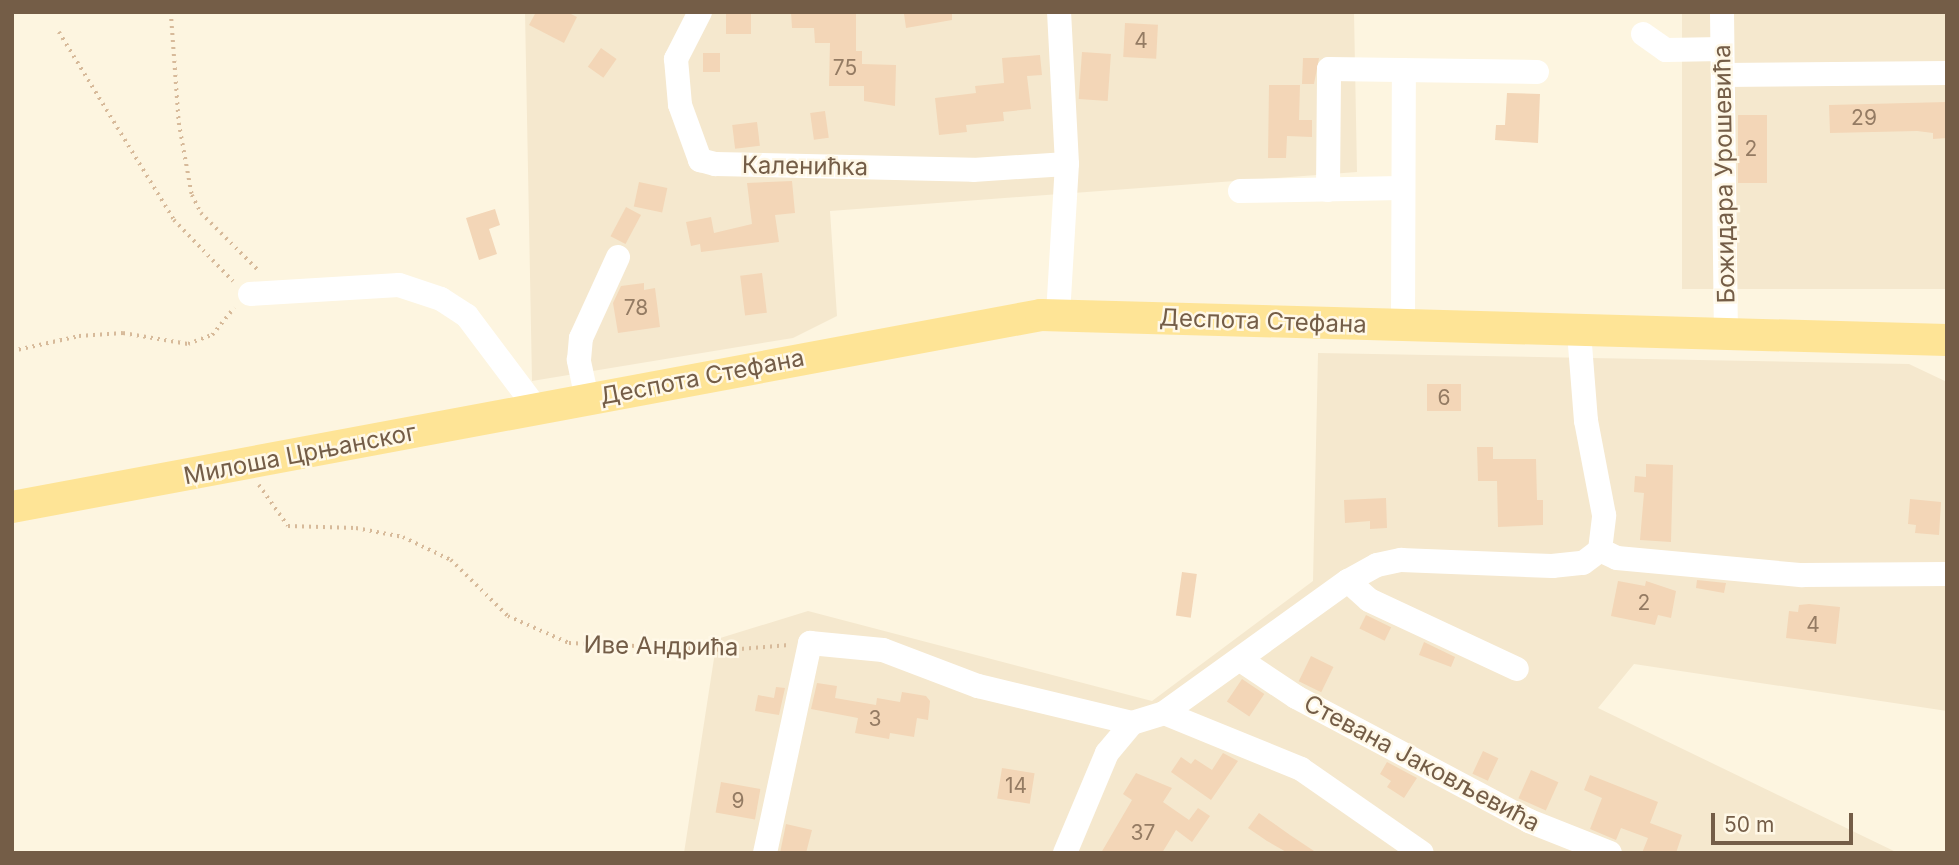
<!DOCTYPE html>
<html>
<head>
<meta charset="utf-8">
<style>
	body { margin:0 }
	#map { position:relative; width:1959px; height:865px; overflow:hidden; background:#fdf5e0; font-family:Inter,sans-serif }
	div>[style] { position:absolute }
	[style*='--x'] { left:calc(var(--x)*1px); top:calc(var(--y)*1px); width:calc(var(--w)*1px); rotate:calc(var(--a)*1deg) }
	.residential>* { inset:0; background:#f5e8ce; transform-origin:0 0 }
	.building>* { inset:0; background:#f3d6b7; transform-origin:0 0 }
	.path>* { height:3.5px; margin-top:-1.75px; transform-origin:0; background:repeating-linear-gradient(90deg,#d7ba9a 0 2px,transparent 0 7px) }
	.minor>* { height:24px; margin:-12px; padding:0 12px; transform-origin:12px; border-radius:12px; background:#fff }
	.major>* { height:32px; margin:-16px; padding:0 16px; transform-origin:16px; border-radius:16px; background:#fee496 }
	span { translate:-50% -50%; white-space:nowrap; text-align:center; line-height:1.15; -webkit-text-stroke:5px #fff8e7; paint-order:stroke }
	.number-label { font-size:21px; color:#947b63 }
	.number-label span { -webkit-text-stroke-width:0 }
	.street-label { font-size:24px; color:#745d47 }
	.frame { position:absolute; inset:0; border:14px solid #745d47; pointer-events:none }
	.scale { position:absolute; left:1711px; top:813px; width:142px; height:32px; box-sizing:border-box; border:4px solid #745d47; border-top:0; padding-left:9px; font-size:21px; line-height:24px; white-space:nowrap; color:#745d47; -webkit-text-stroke:5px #fff8e7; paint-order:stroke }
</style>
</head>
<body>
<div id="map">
	<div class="residential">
		<div style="clip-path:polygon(525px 12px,1354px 12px,1357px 172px,830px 211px,837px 316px,793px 338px,532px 381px)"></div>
		<div style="left:1682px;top:12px;width:265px;height:277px"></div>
		<div style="clip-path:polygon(1318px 353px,1909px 364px,1947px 382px,1947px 711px,1634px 664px,1598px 708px,1898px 853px,684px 853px,717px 639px,808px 611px,1152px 701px,1313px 581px)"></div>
	</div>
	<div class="building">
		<div style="clip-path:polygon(536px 12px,567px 12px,577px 17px,564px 43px,529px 25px)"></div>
		<div style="left:726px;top:12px;width:25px;height:22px"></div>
		<div style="clip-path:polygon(791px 12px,856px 12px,856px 51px,862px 51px,862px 64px,896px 65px,895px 106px,864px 101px,864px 86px,829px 86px,830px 43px,815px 43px,814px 28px,792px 28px)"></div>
		<div style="clip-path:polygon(911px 12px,952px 12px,952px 20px,906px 28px,904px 14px)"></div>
		<div style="left:1125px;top:23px;width:33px;height:34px;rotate:3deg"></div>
		<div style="left:601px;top:48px;width:19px;height:23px;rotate:35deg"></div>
		<div style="left:1082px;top:52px;width:29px;height:47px;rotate:4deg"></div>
		<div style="left:703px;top:53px;width:17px;height:19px"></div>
		<div style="clip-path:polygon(1040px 55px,1042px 75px,1027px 76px,1031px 109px,1003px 112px,1004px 121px,966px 125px,967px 132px,939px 135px,935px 98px,976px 93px,975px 86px,1004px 83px,1002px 58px)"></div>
		<div style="clip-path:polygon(1303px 58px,1319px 58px,1314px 84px,1302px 84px)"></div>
		<div style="clip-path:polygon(1269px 85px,1300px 85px,1299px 120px,1312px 120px,1312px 137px,1287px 136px,1286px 158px,1268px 158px)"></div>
		<div style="clip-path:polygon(1507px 93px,1540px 94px,1538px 143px,1495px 140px,1496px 125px,1505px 125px)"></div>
		<div style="clip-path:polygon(1947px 102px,1947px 138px,1933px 139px,1933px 133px,1917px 131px,1830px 133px,1829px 105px)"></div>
		<div style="left:825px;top:111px;width:27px;height:15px;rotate:82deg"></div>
		<div style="left:1738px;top:115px;width:29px;height:68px"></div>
		<div style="left:757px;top:122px;width:24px;height:25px;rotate:83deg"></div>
		<div style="clip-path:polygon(792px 181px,795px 213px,775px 215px,779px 242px,701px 252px,700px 244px,691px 246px,686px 222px,711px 217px,714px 233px,752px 224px,747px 183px)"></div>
		<div style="left:639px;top:182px;width:29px;height:25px;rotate:12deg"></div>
		<div style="left:626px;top:207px;width:17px;height:33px;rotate:28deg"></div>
		<div style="clip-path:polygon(495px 209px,500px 225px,489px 229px,497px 254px,479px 260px,466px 218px)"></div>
		<div style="left:762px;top:273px;width:40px;height:22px;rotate:83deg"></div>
		<div style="clip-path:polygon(644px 283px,644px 290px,655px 288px,660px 327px,618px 333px,613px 303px,621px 286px)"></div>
		<div style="left:1427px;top:384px;width:34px;height:27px"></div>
		<div style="clip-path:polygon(1477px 447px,1493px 447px,1493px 459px,1536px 459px,1537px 500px,1543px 500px,1543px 525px,1498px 527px,1497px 481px,1478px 481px)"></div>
		<div style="clip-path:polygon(1646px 464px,1673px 465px,1671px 542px,1640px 540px,1644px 493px,1634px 492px,1635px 476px,1646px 477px)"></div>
		<div style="clip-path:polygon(1386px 498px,1387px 528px,1370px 529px,1370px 521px,1345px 523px,1344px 500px)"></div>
		<div style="clip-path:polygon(1910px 499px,1941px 502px,1939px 535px,1915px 533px,1916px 525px,1908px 524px)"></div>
		<div style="left:1182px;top:572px;width:15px;height:44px;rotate:8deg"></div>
		<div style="clip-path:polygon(1697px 580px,1726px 583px,1724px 593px,1696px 588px)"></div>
		<div style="clip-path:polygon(1618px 581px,1645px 586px,1646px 581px,1676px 591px,1671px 618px,1658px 615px,1655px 625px,1611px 616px)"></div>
		<div style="clip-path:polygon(1809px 604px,1840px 607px,1836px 644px,1786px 638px,1789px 611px,1798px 612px,1799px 605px)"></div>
		<div style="left:1366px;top:615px;width:28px;height:15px;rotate:26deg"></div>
		<div style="clip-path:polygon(1424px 642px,1455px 657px,1451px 667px,1419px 655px)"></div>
		<div style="left:1311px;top:656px;width:25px;height:28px;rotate:26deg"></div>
		<div style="left:1242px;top:679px;width:27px;height:27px;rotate:34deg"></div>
		<div style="clip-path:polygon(817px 683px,837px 686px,835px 698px,876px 705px,877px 698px,900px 702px,902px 692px,926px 696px,930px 701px,928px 720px,917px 718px,914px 737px,890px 733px,889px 739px,855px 733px,858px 718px,811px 709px)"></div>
		<div style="clip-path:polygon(776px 687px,785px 688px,779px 715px,755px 711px,758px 695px,774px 698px)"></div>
		<div style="left:1483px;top:751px;width:17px;height:25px;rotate:25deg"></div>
		<div style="clip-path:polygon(1223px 753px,1238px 761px,1211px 800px,1171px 772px,1181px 757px,1191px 764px,1195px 759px,1212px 770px)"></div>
		<div style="clip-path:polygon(1387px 762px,1417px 778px,1404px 798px,1387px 787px,1391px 781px,1380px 774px)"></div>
		<div style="left:1002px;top:768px;width:33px;height:31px;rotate:9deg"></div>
		<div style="left:1531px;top:770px;width:30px;height:31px;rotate:24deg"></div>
		<div style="clip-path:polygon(1136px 773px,1172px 788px,1163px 802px,1189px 820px,1198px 808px,1210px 816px,1192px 842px,1176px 830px,1162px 853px,1101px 853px,1132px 800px,1123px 794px)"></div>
		<div style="clip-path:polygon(1590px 775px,1658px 802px,1650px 823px,1682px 835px,1676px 853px,1642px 853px,1648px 838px,1621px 828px,1616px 840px,1590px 829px,1602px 798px,1584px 790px)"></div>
		<div style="left:721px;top:782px;width:40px;height:31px;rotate:10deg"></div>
		<div style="clip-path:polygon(1259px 813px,1290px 835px,1317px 853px,1288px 853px,1267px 841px,1248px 828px)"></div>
		<div style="clip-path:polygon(786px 824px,812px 830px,806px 853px,780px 853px)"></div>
	</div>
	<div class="path">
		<div style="--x:171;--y:12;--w:111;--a:85.9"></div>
		<div style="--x:179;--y:123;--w:73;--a:79.8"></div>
		<div style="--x:192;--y:195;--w:20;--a:63"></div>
		<div style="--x:201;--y:213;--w:82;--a:45"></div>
		<div style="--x:59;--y:32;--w:220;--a:58.5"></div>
		<div style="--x:174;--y:220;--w:85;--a:46"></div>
		<div style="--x:12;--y:351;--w:69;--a:-12.6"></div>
		<div style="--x:79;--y:336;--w:44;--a:-3.9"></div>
		<div style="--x:123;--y:333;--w:66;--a:9.6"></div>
		<div style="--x:188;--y:344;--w:26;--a:-21"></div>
		<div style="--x:212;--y:335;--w:35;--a:-51"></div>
		<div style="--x:259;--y:485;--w:50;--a:54.7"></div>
		<div style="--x:288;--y:526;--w:68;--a:1.7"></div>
		<div style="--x:356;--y:528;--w:48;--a:10.8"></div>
		<div style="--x:403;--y:537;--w:53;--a:25.6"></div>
		<div style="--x:451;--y:560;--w:80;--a:44.5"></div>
		<div style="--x:508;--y:616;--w:67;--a:23.9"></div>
		<div style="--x:569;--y:643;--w:159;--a:2.5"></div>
		<div style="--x:728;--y:650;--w:61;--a:-4.7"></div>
	</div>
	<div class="minor">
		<div style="--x:700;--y:12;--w:53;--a:117.1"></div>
		<div style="--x:676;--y:59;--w:46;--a:85"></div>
		<div style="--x:680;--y:105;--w:59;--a:70"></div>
		<div style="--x:700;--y:160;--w:16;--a:15"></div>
		<div style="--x:715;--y:164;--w:258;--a:1.3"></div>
		<div style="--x:973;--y:170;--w:94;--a:-3.7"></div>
		<div style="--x:1722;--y:12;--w:324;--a:89.3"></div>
		<div style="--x:1643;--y:34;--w:28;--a:35"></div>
		<div style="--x:1666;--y:50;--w:56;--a:-1"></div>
		<div style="--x:1723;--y:75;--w:224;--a:-0.5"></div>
		<div style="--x:1328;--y:190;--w:121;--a:-89.5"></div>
		<div style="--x:1329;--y:69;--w:208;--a:0.8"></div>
		<div style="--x:1240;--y:191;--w:162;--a:-1.1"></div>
		<div style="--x:250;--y:294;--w:149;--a:-3.5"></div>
		<div style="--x:399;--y:285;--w:44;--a:18.4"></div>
		<div style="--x:441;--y:299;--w:31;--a:33"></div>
		<div style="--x:467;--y:316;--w:115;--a:53.1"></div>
		<div style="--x:1058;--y:315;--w:151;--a:-86.6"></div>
		<div style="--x:1067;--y:164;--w:152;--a:-93"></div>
		<div style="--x:1403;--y:325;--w:255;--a:-89.8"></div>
		<div style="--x:587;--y:399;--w:40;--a:-102"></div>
		<div style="--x:579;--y:360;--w:22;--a:-85"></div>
		<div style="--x:581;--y:338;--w:89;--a:-65.4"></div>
		<div style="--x:1600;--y:550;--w:19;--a:25"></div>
		<div style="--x:1617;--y:558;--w:186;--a:5.3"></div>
		<div style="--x:1802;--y:575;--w:145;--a:-0.4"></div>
		<div style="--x:1348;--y:581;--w:28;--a:42"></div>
		<div style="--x:1369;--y:600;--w:163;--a:25"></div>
		<div style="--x:1242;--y:661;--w:65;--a:33.7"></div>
		<div style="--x:1296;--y:697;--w:264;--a:28"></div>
		<div style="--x:1529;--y:821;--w:87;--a:21.6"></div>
		<div style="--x:1164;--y:713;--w:148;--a:22.2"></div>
		<div style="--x:1301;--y:769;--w:147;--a:34.8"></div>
		<div style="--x:765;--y:853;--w:215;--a:-77.9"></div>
		<div style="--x:810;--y:643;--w:73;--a:5.5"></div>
		<div style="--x:883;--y:650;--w:102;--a:20.8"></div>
		<div style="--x:978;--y:686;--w:158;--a:13.5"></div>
		<div style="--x:1065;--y:853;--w:108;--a:-67.2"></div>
		<div style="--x:1107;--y:753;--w:39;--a:-50"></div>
		<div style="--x:1132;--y:723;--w:34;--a:-17"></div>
		<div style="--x:1164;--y:713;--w:226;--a:-35.7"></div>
		<div style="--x:1348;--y:581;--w:33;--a:-29"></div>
		<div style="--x:1377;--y:565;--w:25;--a:-12"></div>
		<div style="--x:1401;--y:560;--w:151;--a:2.3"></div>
		<div style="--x:1552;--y:566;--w:31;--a:-6"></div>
		<div style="--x:1583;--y:563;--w:21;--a:-37"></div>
		<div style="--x:1600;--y:550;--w:35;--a:-83"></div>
		<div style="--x:1604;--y:515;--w:96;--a:-100.8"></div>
		<div style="--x:1586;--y:421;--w:89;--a:-94.5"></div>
	</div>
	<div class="major">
		<div style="--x:12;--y:507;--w:1047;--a:-10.57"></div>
		<div style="--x:1041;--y:315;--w:906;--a:1.58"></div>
	</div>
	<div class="number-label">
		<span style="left:1141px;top:41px">4</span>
		<span style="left:845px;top:68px">75</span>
		<span style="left:1864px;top:118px">29</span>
		<span style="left:1751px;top:149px">2</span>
		<span style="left:636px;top:308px">78</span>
		<span style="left:1444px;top:398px">6</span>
		<span style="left:1644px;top:603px">2</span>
		<span style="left:1813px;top:625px">4</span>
		<span style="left:875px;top:719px">3</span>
		<span style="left:1016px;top:786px">14</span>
		<span style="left:738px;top:801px">9</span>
		<span style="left:1143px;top:833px">37</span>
	</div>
	<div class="street-label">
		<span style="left:805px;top:166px;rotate:1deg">Каленићка</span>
		<span style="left:1724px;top:174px;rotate:-91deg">Божидара Урошевића</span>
		<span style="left:1263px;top:321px;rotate:2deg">Деспота Стефана</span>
		<span style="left:702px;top:377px;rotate:-11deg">Деспота Стефана</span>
		<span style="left:300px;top:454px;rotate:-11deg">Милоша Црњанског</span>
		<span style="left:661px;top:646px;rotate:1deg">Иве Андрића</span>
		<span style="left:1422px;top:763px;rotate:28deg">Стевана Јаковљевића</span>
	</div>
	<div class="frame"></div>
	<div class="scale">50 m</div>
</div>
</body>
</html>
